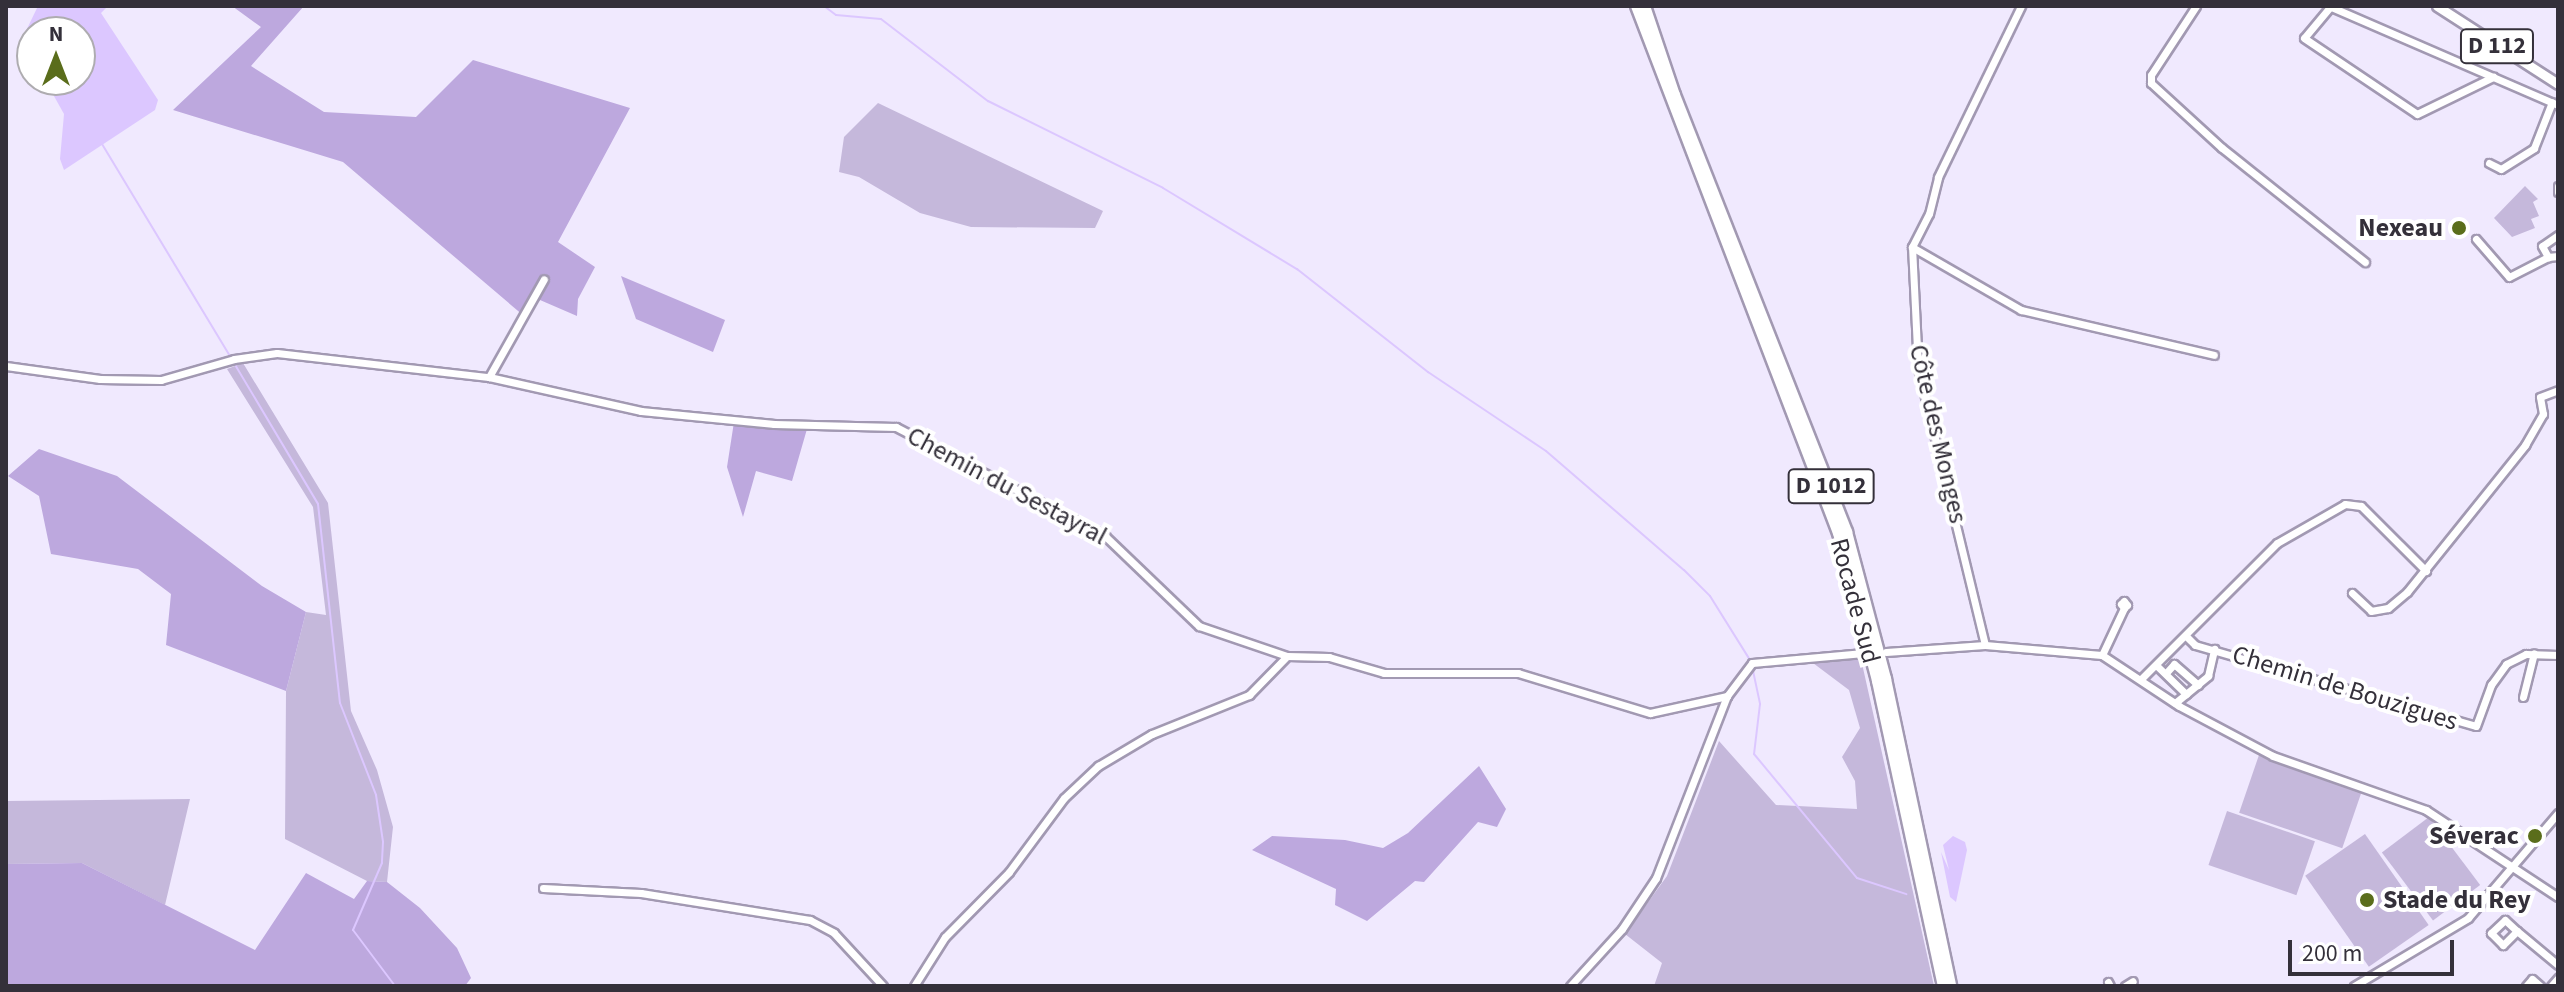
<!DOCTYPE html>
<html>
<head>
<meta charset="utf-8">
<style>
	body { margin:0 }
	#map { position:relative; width:2564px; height:992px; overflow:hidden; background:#f0e9fe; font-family:"Source Sans 3",sans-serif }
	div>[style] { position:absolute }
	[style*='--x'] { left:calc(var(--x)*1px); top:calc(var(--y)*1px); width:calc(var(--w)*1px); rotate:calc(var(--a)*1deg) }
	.green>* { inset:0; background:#c5b8db; transform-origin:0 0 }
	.forest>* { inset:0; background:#bda8de }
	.water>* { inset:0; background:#dcc7ff }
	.stream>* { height:2px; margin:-1px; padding:0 1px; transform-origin:1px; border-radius:1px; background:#dcc7ff }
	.roads { filter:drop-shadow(2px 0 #a299b2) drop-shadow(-2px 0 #a299b2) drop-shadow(0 2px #a299b2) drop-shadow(0 -2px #a299b2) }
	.minor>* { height:7px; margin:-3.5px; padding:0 3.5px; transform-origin:3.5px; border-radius:3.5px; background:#fff }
	.major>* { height:9px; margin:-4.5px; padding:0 4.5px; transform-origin:4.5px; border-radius:4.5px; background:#fff }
	.highway>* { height:10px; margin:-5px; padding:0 5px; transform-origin:5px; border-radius:5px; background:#fff }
	.dots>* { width:22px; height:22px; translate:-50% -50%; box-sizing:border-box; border:4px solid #fff; border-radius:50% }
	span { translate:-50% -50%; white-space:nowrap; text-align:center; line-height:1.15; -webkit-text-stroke:8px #fff; paint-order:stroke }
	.shield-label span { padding:2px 6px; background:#fff; border:2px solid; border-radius:6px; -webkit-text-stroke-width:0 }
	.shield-label { font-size:24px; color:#34303a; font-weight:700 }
	.poi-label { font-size:26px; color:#34303a; font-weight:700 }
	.right { translate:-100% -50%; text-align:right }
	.left { translate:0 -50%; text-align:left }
	.street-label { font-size:26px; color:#34303a }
	.frame { position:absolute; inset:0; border:8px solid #34303a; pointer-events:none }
	.north { position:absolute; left:16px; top:16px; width:80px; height:80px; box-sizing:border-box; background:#fff; border:2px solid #aeacb0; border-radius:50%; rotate:0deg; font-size:22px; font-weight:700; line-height:32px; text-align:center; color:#34303a }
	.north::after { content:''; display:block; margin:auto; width:28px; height:36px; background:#5a6d1b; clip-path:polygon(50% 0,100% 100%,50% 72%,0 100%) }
	.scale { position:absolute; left:2288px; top:940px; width:166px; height:36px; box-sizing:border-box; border:4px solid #34303a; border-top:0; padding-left:10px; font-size:24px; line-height:28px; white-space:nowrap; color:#34303a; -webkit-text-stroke:6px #fff; paint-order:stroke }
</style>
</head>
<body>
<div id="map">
	<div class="green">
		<div style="clip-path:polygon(878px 103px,1103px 211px,1095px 228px,971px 227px,920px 213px,859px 177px,839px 172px,844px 137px)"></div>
		<div style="clip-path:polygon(2525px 186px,2538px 199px,2533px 202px,2539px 216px,2531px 219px,2535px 228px,2512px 237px,2494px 218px)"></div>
		<div style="clip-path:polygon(243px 363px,328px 503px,351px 711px,377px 770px,393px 827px,387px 882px,367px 881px,285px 839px,286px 691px,306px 612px,326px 615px,313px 507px,227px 369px)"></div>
		<div style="clip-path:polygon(1861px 659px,1934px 986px,1654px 986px,1662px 963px,1625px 934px,1667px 876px,1719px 741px,1776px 805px,1857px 809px,1855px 781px,1842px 757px,1860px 728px,1849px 690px,1813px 663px)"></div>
		<div style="left:2259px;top:755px;width:109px;height:61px;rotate:19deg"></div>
		<div style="clip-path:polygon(190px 799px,165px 905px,82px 863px,6px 864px,6px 801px)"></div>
		<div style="left:2227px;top:811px;width:93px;height:57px;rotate:19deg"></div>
		<div style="left:2429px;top:817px;width:85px;height:59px;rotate:53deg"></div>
		<div style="left:2365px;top:834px;width:111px;height:73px;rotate:55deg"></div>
	</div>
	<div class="forest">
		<div style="clip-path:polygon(232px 6px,304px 6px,251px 66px,324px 112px,416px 117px,473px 60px,630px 108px,558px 242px,595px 267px,578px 299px,577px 316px,540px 300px,524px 316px,343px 162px,173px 110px,261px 27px)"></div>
		<div style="clip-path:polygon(621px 276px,725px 320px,713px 352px,636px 319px)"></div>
		<div style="clip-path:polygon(734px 422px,807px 429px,792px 481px,756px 471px,743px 517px,727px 467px)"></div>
		<div style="clip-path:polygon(39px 449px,117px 476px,262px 586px,306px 612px,286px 691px,166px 645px,171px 594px,138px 569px,51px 554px,39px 496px,8px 476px)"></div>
		<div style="clip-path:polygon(1479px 766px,1506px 809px,1497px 827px,1478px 822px,1424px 882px,1415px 881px,1367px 921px,1335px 905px,1336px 889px,1252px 850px,1272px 836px,1345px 840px,1383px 848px,1408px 833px)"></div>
		<div style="clip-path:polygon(82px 863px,255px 950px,306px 873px,354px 899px,367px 881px,387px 882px,420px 908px,457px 948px,471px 978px,465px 986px,6px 986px,6px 864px)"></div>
	</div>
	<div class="water">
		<div style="clip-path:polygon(38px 6px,108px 6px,101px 13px,158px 100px,155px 110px,64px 170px,60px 159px,64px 114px,45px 80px,80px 80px,80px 32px,32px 32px,32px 59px,23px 47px,24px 35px)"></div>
		<div style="clip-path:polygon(1953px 836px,1965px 842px,1967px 850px,1956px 902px,1950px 897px,1941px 852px,1949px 870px,1943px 845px)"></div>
	</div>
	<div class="stream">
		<div style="--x:824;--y:6;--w:15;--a:37"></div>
		<div style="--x:836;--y:15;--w:45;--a:5.1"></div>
		<div style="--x:881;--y:19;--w:135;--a:37.5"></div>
		<div style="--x:988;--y:101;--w:195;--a:26.4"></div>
		<div style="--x:1163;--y:188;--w:157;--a:31.2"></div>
		<div style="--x:1297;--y:269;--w:167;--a:38.2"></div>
		<div style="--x:1428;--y:372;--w:142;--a:33.8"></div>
		<div style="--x:1546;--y:451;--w:182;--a:40.8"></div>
		<div style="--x:1684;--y:570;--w:37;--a:45"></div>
		<div style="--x:1710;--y:596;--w:75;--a:58"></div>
		<div style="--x:102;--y:144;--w:250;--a:58.9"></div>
		<div style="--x:234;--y:363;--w:164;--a:59.2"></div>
		<div style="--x:318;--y:504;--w:200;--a:83.7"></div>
		<div style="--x:340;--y:703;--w:99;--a:68.6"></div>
		<div style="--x:376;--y:795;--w:48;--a:81.5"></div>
		<div style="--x:383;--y:842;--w:21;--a:93"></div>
		<div style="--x:382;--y:863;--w:73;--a:113.4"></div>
		<div style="--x:353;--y:930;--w:70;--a:53.1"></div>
		<div style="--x:1752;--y:666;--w:39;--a:78"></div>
		<div style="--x:1760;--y:704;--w:50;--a:96.8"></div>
		<div style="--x:1754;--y:754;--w:161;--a:50.3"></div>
		<div style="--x:1857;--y:878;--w:52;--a:18.1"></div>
	</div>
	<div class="roads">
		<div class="minor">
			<div style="--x:2196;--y:6;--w:82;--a:123.1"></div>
			<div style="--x:2151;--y:75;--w:8;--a:90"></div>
			<div style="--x:2151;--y:83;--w:96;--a:42.5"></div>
			<div style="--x:2222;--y:148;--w:183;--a:38.6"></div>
			<div style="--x:2329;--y:6;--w:249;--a:23.4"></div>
			<div style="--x:2330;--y:7;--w:40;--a:130"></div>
			<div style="--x:2304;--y:38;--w:136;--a:33.9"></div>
			<div style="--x:2417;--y:114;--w:85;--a:-26"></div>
			<div style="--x:2489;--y:163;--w:13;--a:27"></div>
			<div style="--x:2501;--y:169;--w:39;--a:-32"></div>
			<div style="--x:2534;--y:148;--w:49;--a:-68.6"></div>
			<div style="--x:2558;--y:186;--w:6;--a:90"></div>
			<div style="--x:2558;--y:235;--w:19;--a:145"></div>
			<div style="--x:2542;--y:246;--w:13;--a:61"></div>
			<div style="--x:2548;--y:257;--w:10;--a:-6"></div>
			<div style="--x:2476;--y:239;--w:50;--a:49"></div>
			<div style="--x:2509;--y:277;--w:44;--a:-27.1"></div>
			<div style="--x:1912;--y:247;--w:126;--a:30"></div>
			<div style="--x:2021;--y:310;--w:198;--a:13.1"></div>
			<div style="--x:6;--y:366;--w:95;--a:7.9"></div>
			<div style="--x:100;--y:379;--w:61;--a:0.9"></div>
			<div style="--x:161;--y:380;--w:76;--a:-16"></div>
			<div style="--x:234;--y:359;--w:43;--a:-7.9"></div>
			<div style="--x:277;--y:353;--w:213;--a:6.5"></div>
			<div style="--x:489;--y:377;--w:156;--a:12.6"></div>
			<div style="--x:641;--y:411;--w:134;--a:5.6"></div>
			<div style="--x:774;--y:424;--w:122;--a:1.4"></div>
			<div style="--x:896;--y:427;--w:236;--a:27.5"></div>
			<div style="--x:1105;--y:536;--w:130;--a:43.8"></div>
			<div style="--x:1199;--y:626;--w:93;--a:18.8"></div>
			<div style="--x:1287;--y:656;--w:42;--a:1.4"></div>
			<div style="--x:1329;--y:657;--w:57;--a:16.2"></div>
			<div style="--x:1384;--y:673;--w:134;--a:0"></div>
			<div style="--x:1518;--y:673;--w:138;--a:16.9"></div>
			<div style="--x:1650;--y:713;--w:79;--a:-12.4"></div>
			<div style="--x:1727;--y:696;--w:41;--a:-52.9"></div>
			<div style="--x:1752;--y:663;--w:112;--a:-5.1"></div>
			<div style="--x:489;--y:377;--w:112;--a:-60.7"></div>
			<div style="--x:2352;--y:593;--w:26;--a:43"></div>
			<div style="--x:2371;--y:611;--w:17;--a:-10"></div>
			<div style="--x:2388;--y:608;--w:25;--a:-40"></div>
			<div style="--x:2407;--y:592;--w:189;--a:-51.2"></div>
			<div style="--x:2525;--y:445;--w:36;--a:-60"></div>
			<div style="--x:2543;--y:414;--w:17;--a:-100"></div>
			<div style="--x:2540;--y:397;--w:19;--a:-21"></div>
			<div style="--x:2124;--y:601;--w:5;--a:53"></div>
			<div style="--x:2127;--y:605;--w:4;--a:135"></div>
			<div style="--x:2124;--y:608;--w:5;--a:-127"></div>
			<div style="--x:2121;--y:604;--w:4;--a:-45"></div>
			<div style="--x:2187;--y:637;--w:11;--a:45"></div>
			<div style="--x:2195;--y:645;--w:292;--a:16.1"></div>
			<div style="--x:2476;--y:726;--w:44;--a:-69.9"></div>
			<div style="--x:2491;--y:685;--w:26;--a:-54"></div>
			<div style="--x:2506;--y:664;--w:22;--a:-27"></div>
			<div style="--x:2526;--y:654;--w:32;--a:2"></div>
			<div style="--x:1985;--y:645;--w:284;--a:-103.6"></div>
			<div style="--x:1918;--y:369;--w:122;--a:-92.8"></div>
			<div style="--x:1912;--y:247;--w:37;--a:-63"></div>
			<div style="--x:1929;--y:214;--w:38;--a:-76"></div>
			<div style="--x:1938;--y:177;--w:190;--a:-64.1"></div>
			<div style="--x:1886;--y:652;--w:99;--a:-4"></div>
			<div style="--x:1985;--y:645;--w:117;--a:4.9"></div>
			<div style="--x:2102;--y:655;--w:92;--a:33.5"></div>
			<div style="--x:2179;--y:706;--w:106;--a:28"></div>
			<div style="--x:2273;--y:756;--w:162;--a:19.4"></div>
			<div style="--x:2426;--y:810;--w:158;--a:33.4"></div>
			<div style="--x:2102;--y:655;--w:52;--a:-64.9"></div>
			<div style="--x:2156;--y:665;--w:42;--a:44"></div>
			<div style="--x:2166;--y:673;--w:12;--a:-48"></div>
			<div style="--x:2174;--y:664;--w:32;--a:41"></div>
			<div style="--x:2141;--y:679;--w:192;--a:-45"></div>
			<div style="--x:2277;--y:543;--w:78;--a:-29.8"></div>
			<div style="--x:2345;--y:504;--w:16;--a:7"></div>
			<div style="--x:2361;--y:506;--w:92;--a:45"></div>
			<div style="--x:2523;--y:697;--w:45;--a:-76"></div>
			<div style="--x:2175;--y:703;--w:43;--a:-39.3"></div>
			<div style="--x:2208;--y:676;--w:28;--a:-77"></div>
			<div style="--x:543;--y:888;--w:98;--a:2.9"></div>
			<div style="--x:641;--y:893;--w:171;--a:9.1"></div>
			<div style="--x:810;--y:920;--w:27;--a:28"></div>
			<div style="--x:834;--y:933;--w:72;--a:47.2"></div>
			<div style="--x:2517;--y:931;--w:20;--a:135"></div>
			<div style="--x:2503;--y:945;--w:17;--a:-135"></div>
			<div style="--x:2491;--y:933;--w:19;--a:-43"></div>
			<div style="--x:2505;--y:920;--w:16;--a:43"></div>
			<div style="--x:2517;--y:931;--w:53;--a:39.7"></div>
			<div style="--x:2108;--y:982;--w:4;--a:63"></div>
			<div style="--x:914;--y:986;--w:58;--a:-57.7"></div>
			<div style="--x:945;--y:937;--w:91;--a:-45.4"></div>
			<div style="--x:1009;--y:872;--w:92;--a:-53.4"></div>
			<div style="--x:1064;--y:798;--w:47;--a:-43.3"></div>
			<div style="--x:1098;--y:766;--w:63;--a:-30.7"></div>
			<div style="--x:1152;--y:734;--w:105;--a:-21.9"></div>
			<div style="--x:1249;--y:695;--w:54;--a:-45.7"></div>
			<div style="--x:1570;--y:986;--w:77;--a:-47.6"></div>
			<div style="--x:1622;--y:929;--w:61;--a:-56.3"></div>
			<div style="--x:1656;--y:878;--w:195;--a:-68.7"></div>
			<div style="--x:2125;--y:986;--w:9;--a:-32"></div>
			<div style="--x:2354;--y:986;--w:133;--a:-30.8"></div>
			<div style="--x:2468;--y:918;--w:138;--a:-49.4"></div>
			<div style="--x:2526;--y:986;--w:9;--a:-49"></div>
			<div style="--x:2532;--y:979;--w:11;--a:41"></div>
			<div style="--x:2551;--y:986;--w:11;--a:-49"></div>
		</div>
		<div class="major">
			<div style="--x:2437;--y:6;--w:144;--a:32.8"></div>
		</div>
		<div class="highway">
			<div style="--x:1636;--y:6;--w:564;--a:69.03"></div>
			<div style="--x:1838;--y:533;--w:153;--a:75.2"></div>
			<div style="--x:1877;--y:681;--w:312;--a:77.8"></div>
			<div style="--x:1645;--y:6;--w:94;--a:71.4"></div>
			<div style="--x:1675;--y:95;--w:470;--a:68.5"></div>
			<div style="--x:1847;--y:532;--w:152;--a:75.1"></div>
			<div style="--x:1886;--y:679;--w:314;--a:78"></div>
		</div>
	</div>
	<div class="dots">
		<div style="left:2459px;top:228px;background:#5a6d1b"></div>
		<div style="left:2535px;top:836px;background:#5a6d1b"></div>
		<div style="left:2367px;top:900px;background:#5a6d1b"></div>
	</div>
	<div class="shield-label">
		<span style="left:2497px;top:46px">D 112</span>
		<span style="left:1831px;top:486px">D 1012</span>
	</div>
	<div class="poi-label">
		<span class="right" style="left:2443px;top:228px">Nexeau</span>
		<span class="right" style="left:2519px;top:836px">Séverac</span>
		<span class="left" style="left:2383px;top:900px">Stade du Rey</span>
	</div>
	<div class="street-label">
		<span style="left:1938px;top:434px;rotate:77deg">Côte des Monges</span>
		<span style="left:1007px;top:486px;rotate:28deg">Chemin du Sestayral</span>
		<span style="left:1855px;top:601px;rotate:75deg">Rocade Sud</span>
		<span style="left:2345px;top:688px;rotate:17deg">Chemin de Bouzigues</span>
	</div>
	<div class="frame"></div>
	<div class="north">N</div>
	<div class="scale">200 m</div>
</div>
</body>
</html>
